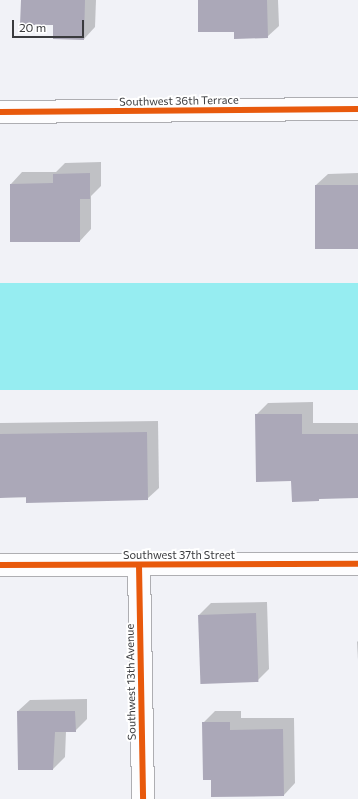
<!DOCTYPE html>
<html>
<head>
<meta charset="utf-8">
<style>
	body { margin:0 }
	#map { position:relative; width:358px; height:799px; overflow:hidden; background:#f1f2f7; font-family:Commissioner,sans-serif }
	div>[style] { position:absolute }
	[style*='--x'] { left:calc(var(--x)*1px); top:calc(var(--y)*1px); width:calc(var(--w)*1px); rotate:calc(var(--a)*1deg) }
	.water>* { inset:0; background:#96edf1; transform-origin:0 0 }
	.shadow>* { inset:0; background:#0003 }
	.building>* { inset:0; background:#aba8b8; transform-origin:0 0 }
	.roads { filter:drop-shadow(1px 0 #aeaeb2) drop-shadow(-1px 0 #aeaeb2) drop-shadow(0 1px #aeaeb2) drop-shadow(0 -1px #aeaeb2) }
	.minor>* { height:22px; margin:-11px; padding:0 11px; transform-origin:11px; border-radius:11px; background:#fdfdfe }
	.cycleway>* { height:6px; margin:-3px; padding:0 3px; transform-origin:3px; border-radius:3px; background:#e8590c }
	span { translate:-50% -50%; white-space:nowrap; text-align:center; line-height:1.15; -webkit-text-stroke:4px #fff; paint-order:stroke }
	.street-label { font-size:11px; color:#3a3b3e }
	.scale { position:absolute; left:12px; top:20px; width:72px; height:18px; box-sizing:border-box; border:2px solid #3a3b3e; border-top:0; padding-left:5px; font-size:12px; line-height:14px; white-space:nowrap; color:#3a3b3e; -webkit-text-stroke:3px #fff; paint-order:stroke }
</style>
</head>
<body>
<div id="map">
	<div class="water">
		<div style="left:358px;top:283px;width:107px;height:358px;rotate:90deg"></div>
	</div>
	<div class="shadow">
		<div style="clip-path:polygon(22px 0,96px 0,95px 27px,84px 39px,54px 24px)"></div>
		<div style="clip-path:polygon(199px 0,278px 0,279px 26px,267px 37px,235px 31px)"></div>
		<div style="clip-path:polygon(101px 162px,101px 186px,91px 196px,91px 229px,80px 241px,11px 184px,22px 172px,56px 172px,65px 163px)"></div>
		<div style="clip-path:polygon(358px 173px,358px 247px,316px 185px,328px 174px)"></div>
		<div style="clip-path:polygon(313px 402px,313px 423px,358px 423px,358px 497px,321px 498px,318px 500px,292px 480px,256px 415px,268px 403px)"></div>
		<div style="clip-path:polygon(158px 421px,159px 488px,147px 499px,0 497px,0 423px)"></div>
		<div style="clip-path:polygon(267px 602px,269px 669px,257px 681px,199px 615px,211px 603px)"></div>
		<div style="clip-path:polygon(358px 641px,358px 660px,357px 642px)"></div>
		<div style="clip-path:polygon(87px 699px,87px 719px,75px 731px,66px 731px,65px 757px,53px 769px,18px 711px,30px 700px)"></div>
		<div style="clip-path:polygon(215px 711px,241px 711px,241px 718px,294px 718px,295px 783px,284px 795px,212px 779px,203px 723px)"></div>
	</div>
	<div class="building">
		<div style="clip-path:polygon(21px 0,85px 0,84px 40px,53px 39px,53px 25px,20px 25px)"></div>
		<div style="clip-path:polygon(198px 0,267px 0,268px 38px,234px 39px,234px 32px,198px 32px)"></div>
		<div style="clip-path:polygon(90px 173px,90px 199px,80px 199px,80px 242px,10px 242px,10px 184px,53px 183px,53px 174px)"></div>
		<div style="left:315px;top:185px;width:43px;height:64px"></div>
		<div style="clip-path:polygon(255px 414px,302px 414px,302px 434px,358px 434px,358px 498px,319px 499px,319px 501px,292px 502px,291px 481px,256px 482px)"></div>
		<div style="clip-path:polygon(147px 432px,148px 500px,26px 503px,26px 497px,0 498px,0 434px)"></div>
		<div style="left:256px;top:613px;width:69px;height:58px;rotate:88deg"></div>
		<div style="clip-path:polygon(17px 711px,75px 711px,76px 732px,55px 732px,53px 770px,18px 770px)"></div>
		<div style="clip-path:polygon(202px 722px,230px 722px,230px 730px,283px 729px,284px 796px,211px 797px,211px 780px,203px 780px)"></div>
	</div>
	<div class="roads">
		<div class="minor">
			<div style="--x:0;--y:112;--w:358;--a:-0.5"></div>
			<div style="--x:0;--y:565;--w:358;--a:-0.2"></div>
			<div style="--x:139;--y:565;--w:234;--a:89"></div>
		</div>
	</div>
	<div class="cycleway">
		<div style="--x:0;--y:112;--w:358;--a:-0.5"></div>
		<div style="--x:0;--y:565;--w:358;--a:-0.2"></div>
		<div style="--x:139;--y:565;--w:234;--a:89"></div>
	</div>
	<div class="street-label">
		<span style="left:179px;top:101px;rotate:-1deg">Southwest 36th Terrace</span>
		<span style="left:179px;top:555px">Southwest 37th Street</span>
		<span style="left:131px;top:682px;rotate:-91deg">Southwest 13th Avenue</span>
	</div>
	<div class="scale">20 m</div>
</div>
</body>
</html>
